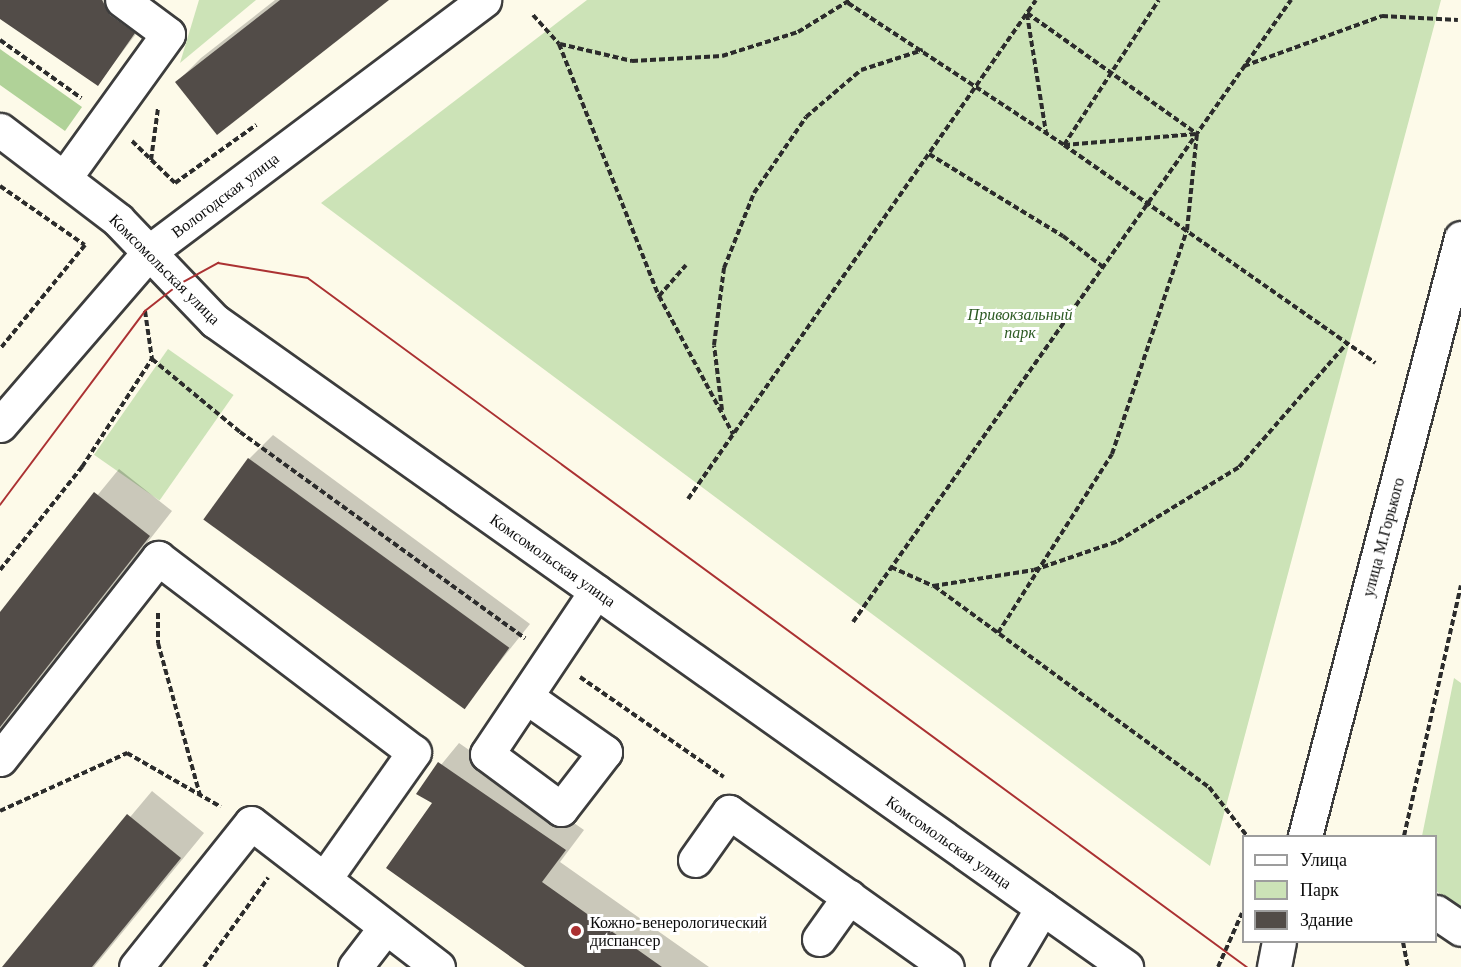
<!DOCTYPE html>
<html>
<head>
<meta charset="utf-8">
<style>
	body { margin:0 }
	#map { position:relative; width:1461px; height:967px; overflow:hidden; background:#fdfae9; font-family:"Libre Baskerville",serif }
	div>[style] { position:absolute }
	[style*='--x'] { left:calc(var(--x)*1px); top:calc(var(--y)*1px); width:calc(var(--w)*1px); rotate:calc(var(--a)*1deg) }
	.green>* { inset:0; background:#cce3b7; transform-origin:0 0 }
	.forest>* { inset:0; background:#b0d298 }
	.shadow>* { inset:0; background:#0003 }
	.building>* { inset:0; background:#524c48; transform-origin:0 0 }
	.path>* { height:4px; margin-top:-2px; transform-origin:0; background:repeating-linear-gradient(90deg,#2c2c2c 0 6px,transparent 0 9px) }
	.roads { filter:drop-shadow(2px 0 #3d3d3d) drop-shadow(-2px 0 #3d3d3d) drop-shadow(0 2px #3d3d3d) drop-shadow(0 -2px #3d3d3d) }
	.minor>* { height:33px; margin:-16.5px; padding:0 16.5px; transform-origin:16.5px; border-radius:16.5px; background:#fff }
	.tram>* { height:1.5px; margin:-0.75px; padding:0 0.75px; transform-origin:0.75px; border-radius:0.75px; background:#ab3132 }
	.dots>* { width:16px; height:16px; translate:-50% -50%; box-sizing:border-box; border:3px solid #fff; border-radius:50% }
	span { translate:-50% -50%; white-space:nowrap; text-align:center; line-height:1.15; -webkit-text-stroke:6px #fff; paint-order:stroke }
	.street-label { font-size:16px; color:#0a0a0a }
	.park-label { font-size:16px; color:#2c5a22; font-style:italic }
	.poi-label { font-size:16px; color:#0a0a0a }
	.left { translate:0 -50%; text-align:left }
	.legend { position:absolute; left:1242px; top:835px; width:195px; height:108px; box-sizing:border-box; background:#fff; border:2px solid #9d9d9d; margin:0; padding:8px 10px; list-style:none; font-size:18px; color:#0a0a0a }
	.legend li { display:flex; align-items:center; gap:12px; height:30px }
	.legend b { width:30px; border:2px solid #9d9d9d }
</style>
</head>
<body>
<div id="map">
	<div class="green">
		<div style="clip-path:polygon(199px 0,256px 0,180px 63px)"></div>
		<div style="clip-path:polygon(587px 0,1441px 0,1210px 866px,321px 203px)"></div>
		<div style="left:168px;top:349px;width:80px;height:129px;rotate:35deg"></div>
		<div style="clip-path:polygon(1454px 678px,1461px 683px,1461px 908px,1436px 891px,1436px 836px,1422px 836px)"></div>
	</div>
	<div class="forest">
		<div style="clip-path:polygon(0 49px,82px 107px,65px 131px,0 85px)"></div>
	</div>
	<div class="shadow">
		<div style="clip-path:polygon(0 0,124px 0,148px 18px,98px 84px,0 17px)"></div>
		<div style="clip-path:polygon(275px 0,387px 0,177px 82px,201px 58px)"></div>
		<div style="clip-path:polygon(273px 435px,530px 624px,463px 708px,249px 459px)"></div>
		<div style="clip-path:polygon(119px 469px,172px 511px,0 731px,0 614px)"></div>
		<div style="clip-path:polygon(459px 743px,584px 830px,560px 862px,709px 967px,528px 967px,434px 803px,418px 793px)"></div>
		<div style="clip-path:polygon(152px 791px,204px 833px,94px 967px,4px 967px)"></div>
	</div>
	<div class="building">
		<div style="clip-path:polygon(0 0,102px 0,110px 15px,135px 33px,98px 86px,0 19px)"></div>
		<div style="clip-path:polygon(280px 0,389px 0,217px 135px,175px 82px)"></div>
		<div style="left:248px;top:458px;width:323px;height:76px;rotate:36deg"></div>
		<div style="clip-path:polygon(94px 492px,150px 536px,0 727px,0 612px)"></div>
		<div style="clip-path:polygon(438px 762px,566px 850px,542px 882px,662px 967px,525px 967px,386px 868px,432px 803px,416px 794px)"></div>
		<div style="clip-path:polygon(127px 814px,181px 858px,92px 967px,2px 967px)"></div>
	</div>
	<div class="path">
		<div style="--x:848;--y:3;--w:258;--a:33.3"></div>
		<div style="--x:1064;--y:145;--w:173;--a:-56.8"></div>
		<div style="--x:1027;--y:13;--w:209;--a:35.4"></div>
		<div style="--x:1027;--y:14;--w:121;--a:80.9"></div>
		<div style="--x:533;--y:15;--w:39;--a:48"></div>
		<div style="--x:559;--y:44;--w:271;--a:68.4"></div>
		<div style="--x:659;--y:296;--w:157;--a:61.8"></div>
		<div style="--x:0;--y:40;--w:100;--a:35.6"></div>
		<div style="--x:560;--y:44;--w:74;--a:13.3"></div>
		<div style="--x:632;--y:61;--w:90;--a:-3.2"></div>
		<div style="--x:722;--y:56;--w:80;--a:-17.5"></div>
		<div style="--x:798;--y:32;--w:61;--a:-31.6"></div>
		<div style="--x:1244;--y:66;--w:147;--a:-19.9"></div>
		<div style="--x:1382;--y:16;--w:76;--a:3"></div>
		<div style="--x:132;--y:141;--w:60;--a:44.3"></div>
		<div style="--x:175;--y:183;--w:100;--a:-35.6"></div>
		<div style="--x:1064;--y:145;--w:380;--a:35"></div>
		<div style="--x:1064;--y:145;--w:132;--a:-4.8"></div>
		<div style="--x:929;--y:154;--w:157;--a:31.5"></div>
		<div style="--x:1063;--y:236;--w:51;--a:37.8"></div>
		<div style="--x:151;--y:160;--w:52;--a:-82.3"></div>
		<div style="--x:0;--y:186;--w:103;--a:34.8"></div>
		<div style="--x:85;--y:245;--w:134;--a:129.3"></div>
		<div style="--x:659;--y:296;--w:41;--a:-48.9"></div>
		<div style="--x:145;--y:311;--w:49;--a:81.7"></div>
		<div style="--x:152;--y:359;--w:114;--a:39.7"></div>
		<div style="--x:240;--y:432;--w:352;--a:35.9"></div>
		<div style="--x:722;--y:410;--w:65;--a:-97"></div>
		<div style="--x:714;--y:345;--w:78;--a:-82.6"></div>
		<div style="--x:724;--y:268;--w:81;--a:-68.2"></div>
		<div style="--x:754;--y:193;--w:92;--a:-55.6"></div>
		<div style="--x:806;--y:117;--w:72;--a:-40.5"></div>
		<div style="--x:861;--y:70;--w:65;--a:-17.9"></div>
		<div style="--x:688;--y:499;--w:608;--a:-55.11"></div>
		<div style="--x:891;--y:567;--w:46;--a:24.3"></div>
		<div style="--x:933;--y:586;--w:102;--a:-9"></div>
		<div style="--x:1034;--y:570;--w:89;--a:-19"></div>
		<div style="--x:1118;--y:541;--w:142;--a:-31.4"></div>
		<div style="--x:1239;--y:467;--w:164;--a:-48.9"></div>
		<div style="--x:0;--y:570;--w:132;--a:-51.5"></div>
		<div style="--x:82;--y:467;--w:129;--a:-57.1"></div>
		<div style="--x:934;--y:586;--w:341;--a:36.2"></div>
		<div style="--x:1209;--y:787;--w:62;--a:52.2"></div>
		<div style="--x:158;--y:613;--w:30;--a:90"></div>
		<div style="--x:158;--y:643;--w:158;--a:74.6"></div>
		<div style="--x:853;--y:622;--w:761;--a:-54.85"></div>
		<div style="--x:998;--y:633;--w:212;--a:-57.5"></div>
		<div style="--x:1112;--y:454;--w:236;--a:-71.5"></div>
		<div style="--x:1187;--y:230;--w:97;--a:-84.1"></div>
		<div style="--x:580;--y:677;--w:175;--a:34.8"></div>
		<div style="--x:0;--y:811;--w:140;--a:-24.5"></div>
		<div style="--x:127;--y:753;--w:108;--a:29.9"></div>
		<div style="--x:1404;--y:836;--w:257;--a:-77.2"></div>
		<div style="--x:1403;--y:942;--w:25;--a:79"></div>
		<div style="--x:204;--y:967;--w:110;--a:-54.3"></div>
		<div style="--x:1218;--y:967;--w:59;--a:-66"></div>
	</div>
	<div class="roads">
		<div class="minor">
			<div style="--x:0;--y:130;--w:148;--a:37.3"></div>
			<div style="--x:118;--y:220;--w:140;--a:46.2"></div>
			<div style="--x:215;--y:321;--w:1117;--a:35.34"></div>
			<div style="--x:65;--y:177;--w:176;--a:-54.2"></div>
			<div style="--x:168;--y:34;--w:57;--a:-143.5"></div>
			<div style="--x:0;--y:425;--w:230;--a:-49.2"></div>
			<div style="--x:150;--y:251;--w:418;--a:-36.9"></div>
			<div style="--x:528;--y:698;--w:94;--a:35"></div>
			<div style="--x:605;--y:752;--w:72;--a:127.7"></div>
			<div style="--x:561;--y:809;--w:92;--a:-143.4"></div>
			<div style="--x:487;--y:754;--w:196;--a:-56.2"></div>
			<div style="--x:0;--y:759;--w:256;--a:-51.8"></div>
			<div style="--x:158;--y:558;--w:321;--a:37.2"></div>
			<div style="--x:414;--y:752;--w:154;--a:125.2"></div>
			<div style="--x:1305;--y:836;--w:618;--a:-75.38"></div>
			<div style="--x:695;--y:860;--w:59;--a:-54.7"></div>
			<div style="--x:729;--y:812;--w:267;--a:35.4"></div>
			<div style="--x:1436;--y:912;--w:30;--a:34"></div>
			<div style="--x:819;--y:939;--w:52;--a:-54.5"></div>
			<div style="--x:136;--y:967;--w:184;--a:-51.4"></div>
			<div style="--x:251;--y:823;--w:236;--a:37.6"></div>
			<div style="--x:355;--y:967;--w:49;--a:-52.4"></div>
			<div style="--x:1007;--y:967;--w:69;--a:-59.3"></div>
			<div style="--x:1274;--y:967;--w:25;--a:-79"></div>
		</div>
	</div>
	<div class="tram">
		<div style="--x:0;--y:505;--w:242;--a:-53.2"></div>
		<div style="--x:145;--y:311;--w:42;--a:-38.2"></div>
		<div style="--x:178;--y:285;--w:46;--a:-28.8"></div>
		<div style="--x:218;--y:263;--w:91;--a:9.5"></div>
		<div style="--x:308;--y:278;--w:1165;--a:36.27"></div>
	</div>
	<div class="dots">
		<div style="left:576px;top:931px;background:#ab3132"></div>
	</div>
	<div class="street-label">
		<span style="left:225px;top:195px;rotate:-37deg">Вологодская улица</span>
		<span style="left:165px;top:269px;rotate:45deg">Комсомольская улица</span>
		<span style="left:1383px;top:537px;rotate:-75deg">улица М.Горького</span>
		<span style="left:553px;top:560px;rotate:35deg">Комсомольская улица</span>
		<span style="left:949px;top:842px;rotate:35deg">Комсомольская улица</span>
	</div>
	<div class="park-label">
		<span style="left:1020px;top:323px">Привокзальный<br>парк</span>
	</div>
	<div class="poi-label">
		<span class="left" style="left:590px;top:931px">Кожно-венерологический<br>диспансер</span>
	</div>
	<ul class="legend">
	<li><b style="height:8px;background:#fff"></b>Улица</li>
	<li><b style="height:16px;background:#cce3b7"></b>Парк</li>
	<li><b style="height:16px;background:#524c48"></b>Здание</li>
	</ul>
</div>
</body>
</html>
